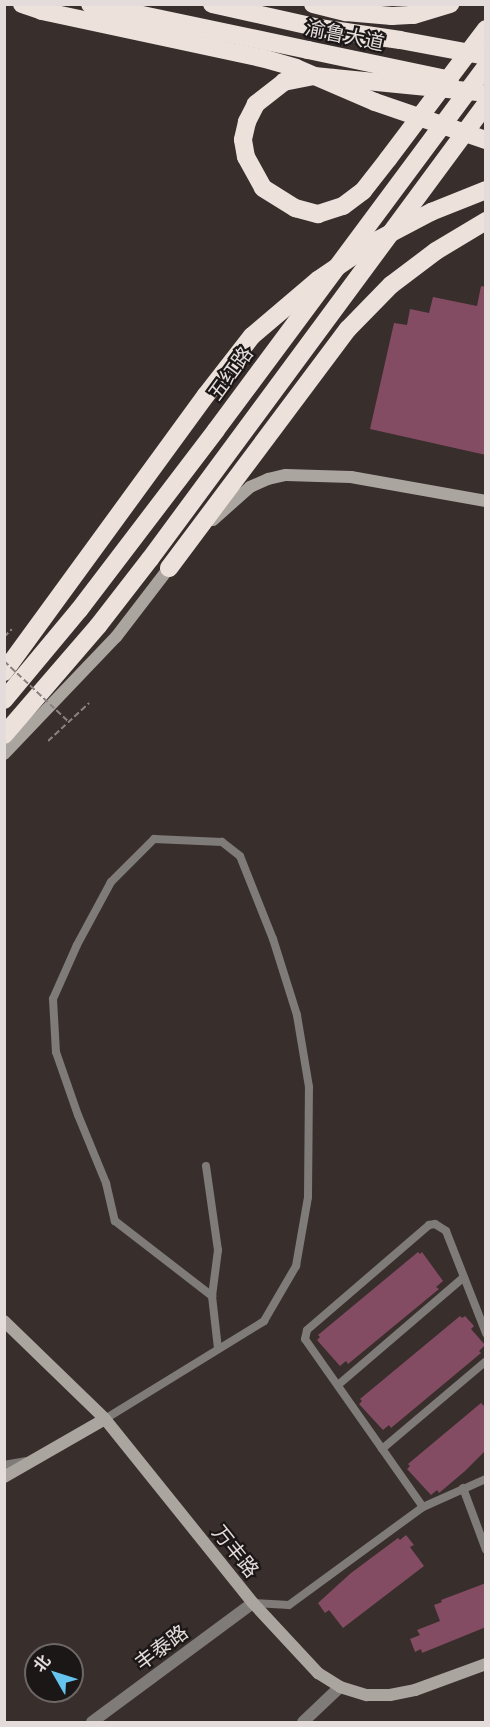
<!DOCTYPE html>
<html>
<head>
<meta charset="utf-8">
<style>
	body { margin:0 }
	#map { position:relative; width:490px; height:1727px; overflow:hidden; background:#382e2c; font-family:"Noto Sans","Noto Sans SC",sans-serif }
	div>[style] { position:absolute }
	[style*='--x'] { left:calc(var(--x)*1px); top:calc(var(--y)*1px); width:calc(var(--w)*1px); rotate:calc(var(--a)*1deg) }
	.building>* { inset:0; background:#844c62 }
	.path>* { height:2px; margin-top:-1px; transform-origin:0; background:repeating-linear-gradient(90deg,#8a8180 0 6px,transparent 0 9px) }
	.lane>* { height:8px; margin:-4px; padding:0 4px; transform-origin:4px; border-radius:4px; background:#7f7b78 }
	.street>* { height:12px; margin:-6px; padding:0 6px; transform-origin:6px; border-radius:6px; background:#7f7b78 }
	.secondary>* { height:12px; margin:-6px; padding:0 6px; transform-origin:6px; border-radius:6px; background:#aba5a0 }
	.highway>* { height:18px; margin:-9px; padding:0 9px; transform-origin:9px; border-radius:9px; background:#ece2db }
	.path-bridge>* { height:2px; margin-top:-1px; transform-origin:0; background:repeating-linear-gradient(90deg,#8a8180 0 6px,transparent 0 9px) }
	.highway-bridge>* { height:18px; margin:-9px; padding:0 9px; transform-origin:9px; border-radius:9px; background:#ece2db }
	span { translate:-50% -50%; white-space:nowrap; text-align:center; line-height:1.15; -webkit-text-stroke:4.5px #1c1717; paint-order:stroke }
	.street-label { font-size:20px; color:#e3dcdb }
	.frame { position:absolute; inset:0; border:6px solid #e3dcdb; pointer-events:none }
	.north { position:absolute; left:24px; top:1643px; width:60px; height:60px; box-sizing:border-box; background:#1c1717; border:2px solid #6c6665; border-radius:50%; rotate:309deg; font-size:16px; font-weight:700; line-height:24px; text-align:center; color:#e3dcdb }
	.north::after { content:''; display:block; margin:auto; width:21px; height:27px; background:#65c5ee; clip-path:polygon(50% 0,100% 100%,50% 72%,0 100%) }
</style>
</head>
<body>
<div id="map">
	<div class="building">
		<div style="clip-path:polygon(481px 286px,486px 287px,486px 455px,370px 429px,394px 323px,407px 325px,410px 309px,429px 313px,433px 297px,477px 306px)"></div>
		<div style="clip-path:polygon(418px 1252px,420px 1254px,422px 1252px,443px 1281px,436px 1287px,439px 1289px,348px 1364px,346px 1361px,340px 1366px,317px 1340px,320px 1337px,318px 1335px)"></div>
		<div style="clip-path:polygon(460px 1316px,462px 1318px,465px 1316px,474px 1326px,471px 1329px,485px 1345px,479px 1351px,481px 1353px,391px 1428px,389px 1425px,383px 1430px,359px 1404px,362px 1401px,360px 1399px)"></div>
		<div style="clip-path:polygon(481px 1403px,486px 1408px,486px 1450px,465px 1471px,439px 1493px,437px 1490px,431px 1495px,407px 1469px,410px 1466px,408px 1464px)"></div>
		<div style="clip-path:polygon(406px 1535px,414px 1545px,410px 1547px,424px 1566px,343px 1628px,329px 1610px,325px 1613px,318px 1603px,351px 1573px,398px 1538px,400px 1540px)"></div>
		<div style="clip-path:polygon(486px 1583px,486px 1627px,422px 1653px,421px 1649px,415px 1652px,410px 1639px,420px 1635px,417px 1630px,440px 1621px,434px 1605px,442px 1602px,441px 1600px)"></div>
	</div>
	<div class="path">
		<div style="--x:4;--y:637;--w:11;--a:-45"></div>
		<div style="--x:48;--y:741;--w:56;--a:-42.8"></div>
	</div>
	<div class="lane">
		<div style="--x:206;--y:1166;--w:85;--a:81.9"></div>
		<div style="--x:218;--y:1250;--w:46;--a:97.4"></div>
		<div style="--x:212;--y:1296;--w:53;--a:83.5"></div>
		<div style="--x:338;--y:1385;--w:165;--a:-40.6"></div>
		<div style="--x:105;--y:1419;--w:187;--a:-31.6"></div>
		<div style="--x:264;--y:1321;--w:64;--a:-59.8"></div>
		<div style="--x:296;--y:1266;--w:70;--a:-80.1"></div>
		<div style="--x:308;--y:1197;--w:110;--a:-89.5"></div>
		<div style="--x:309;--y:1087;--w:73;--a:-99.5"></div>
		<div style="--x:297;--y:1015;--w:80;--a:-107.5"></div>
		<div style="--x:273;--y:939;--w:89;--a:-111.7"></div>
		<div style="--x:240;--y:856;--w:23;--a:-142"></div>
		<div style="--x:222;--y:842;--w:68;--a:-177.5"></div>
		<div style="--x:154;--y:839;--w:61;--a:135"></div>
		<div style="--x:111;--y:882;--w:72;--a:118.4"></div>
		<div style="--x:77;--y:945;--w:59;--a:114"></div>
		<div style="--x:53;--y:999;--w:53;--a:86.8"></div>
		<div style="--x:56;--y:1052;--w:67;--a:70.8"></div>
		<div style="--x:78;--y:1115;--w:74;--a:67.6"></div>
		<div style="--x:106;--y:1183;--w:39;--a:77"></div>
		<div style="--x:115;--y:1221;--w:123;--a:37.7"></div>
		<div style="--x:382;--y:1449;--w:136;--a:-40.2"></div>
		<div style="--x:463;--y:1488;--w:66;--a:69.6"></div>
		<div style="--x:423;--y:1507;--w:205;--a:-125.1"></div>
		<div style="--x:305;--y:1339;--w:9;--a:-77"></div>
		<div style="--x:307;--y:1330;--w:161;--a:-40.7"></div>
		<div style="--x:429;--y:1225;--w:6;--a:-9"></div>
		<div style="--x:435;--y:1224;--w:13;--a:32"></div>
		<div style="--x:446;--y:1231;--w:110;--a:68.6"></div>
		<div style="--x:253;--y:1603;--w:36;--a:3"></div>
		<div style="--x:289;--y:1605;--w:166;--a:-36.2"></div>
		<div style="--x:423;--y:1507;--w:69;--a:-24"></div>
	</div>
	<div class="street">
		<div style="--x:4;--y:1467;--w:22;--a:-10"></div>
		<div style="--x:92;--y:1722;--w:200;--a:-36.5"></div>
		<div style="--x:303;--y:1722;--w:51;--a:-43.4"></div>
	</div>
	<div class="secondary">
		<div style="--x:213;--y:520;--w:50;--a:-41.7"></div>
		<div style="--x:250;--y:487;--w:20;--a:-24"></div>
		<div style="--x:268;--y:479;--w:18;--a:-13"></div>
		<div style="--x:286;--y:475;--w:65;--a:1.8"></div>
		<div style="--x:351;--y:477;--w:137;--a:10.1"></div>
		<div style="--x:4;--y:754;--w:162;--a:-46.3"></div>
		<div style="--x:116;--y:637;--w:92;--a:-52.5"></div>
		<div style="--x:4;--y:1321;--w:141;--a:44.1"></div>
		<div style="--x:105;--y:1419;--w:236;--a:51.2"></div>
		<div style="--x:253;--y:1603;--w:96;--a:47.1"></div>
		<div style="--x:318;--y:1673;--w:26;--a:32"></div>
		<div style="--x:340;--y:1687;--w:28;--a:17"></div>
		<div style="--x:367;--y:1695;--w:23;--a:0"></div>
		<div style="--x:390;--y:1695;--w:25;--a:-11"></div>
		<div style="--x:415;--y:1690;--w:76;--a:-20.1"></div>
		<div style="--x:4;--y:1477;--w:116;--a:-29.9"></div>
	</div>
	<div class="highway">
		<div style="--x:22;--y:4;--w:21;--a:19"></div>
		<div style="--x:42;--y:11;--w:225;--a:12.1"></div>
		<div style="--x:262;--y:58;--w:35;--a:16"></div>
		<div style="--x:296;--y:68;--w:86;--a:23.3"></div>
		<div style="--x:375;--y:102;--w:117;--a:18.9"></div>
		<div style="--x:90;--y:4;--w:223;--a:11.9"></div>
		<div style="--x:212;--y:4;--w:110;--a:12.6"></div>
		<div style="--x:313;--y:4;--w:34;--a:14"></div>
		<div style="--x:400;--y:40;--w:87;--a:10.5"></div>
		<div style="--x:169;--y:568;--w:299;--a:-53.2"></div>
		<div style="--x:348;--y:329;--w:62;--a:-45.7"></div>
		<div style="--x:391;--y:285;--w:56;--a:-37.1"></div>
		<div style="--x:436;--y:251;--w:58;--a:-31"></div>
		<div style="--x:4;--y:672;--w:343;--a:-53.9"></div>
		<div style="--x:206;--y:395;--w:75;--a:-52.1"></div>
		<div style="--x:252;--y:336;--w:87;--a:-40.3"></div>
		<div style="--x:318;--y:280;--w:65;--a:-34.4"></div>
		<div style="--x:372;--y:243;--w:67;--a:-27.7"></div>
		<div style="--x:431;--y:212;--w:59;--a:-21.8"></div>
		<div style="--x:4;--y:700;--w:117;--a:-50.2"></div>
		<div style="--x:4;--y:735;--w:144;--a:-49.2"></div>
	</div>
	<div class="path-bridge">
		<div style="--x:4;--y:661;--w:89;--a:43.2"></div>
	</div>
	<div class="highway-bridge">
		<div style="--x:346;--y:12;--w:46;--a:5"></div>
		<div style="--x:392;--y:16;--w:22;--a:-3"></div>
		<div style="--x:414;--y:15;--w:38;--a:-17"></div>
		<div style="--x:319;--y:28;--w:82;--a:8.4"></div>
		<div style="--x:308;--y:50;--w:145;--a:11.9"></div>
		<div style="--x:478;--y:92;--w:145;--a:-174.4"></div>
		<div style="--x:334;--y:78;--w:20;--a:-174"></div>
		<div style="--x:314;--y:76;--w:31;--a:169"></div>
		<div style="--x:284;--y:82;--w:36;--a:142"></div>
		<div style="--x:256;--y:104;--w:20;--a:117"></div>
		<div style="--x:247;--y:122;--w:18;--a:103"></div>
		<div style="--x:243;--y:140;--w:17;--a:80"></div>
		<div style="--x:246;--y:157;--w:35;--a:61"></div>
		<div style="--x:263;--y:188;--w:38;--a:32"></div>
		<div style="--x:295;--y:208;--w:24;--a:15"></div>
		<div style="--x:318;--y:214;--w:26;--a:-18"></div>
		<div style="--x:343;--y:206;--w:25;--a:-37"></div>
		<div style="--x:363;--y:191;--w:41;--a:-52"></div>
		<div style="--x:388;--y:159;--w:163;--a:-53"></div>
		<div style="--x:79;--y:610;--w:226;--a:-52.7"></div>
		<div style="--x:216;--y:430;--w:452;--a:-53.4"></div>
		<div style="--x:98;--y:626;--w:85;--a:-52.2"></div>
		<div style="--x:150;--y:559;--w:566;--a:-53.56"></div>
	</div>
	<div class="street-label">
		<span style="left:345px;top:35px;rotate:12deg">渝鲁大道</span>
		<span style="left:230px;top:373px;rotate:-54deg">五红路</span>
		<span style="left:236px;top:1551px;rotate:51deg">万丰路</span>
		<span style="left:161px;top:1647px;rotate:-37deg">丰泰路</span>
	</div>
	<div class="frame"></div>
	<div class="north">北</div>
</div>
</body>
</html>
